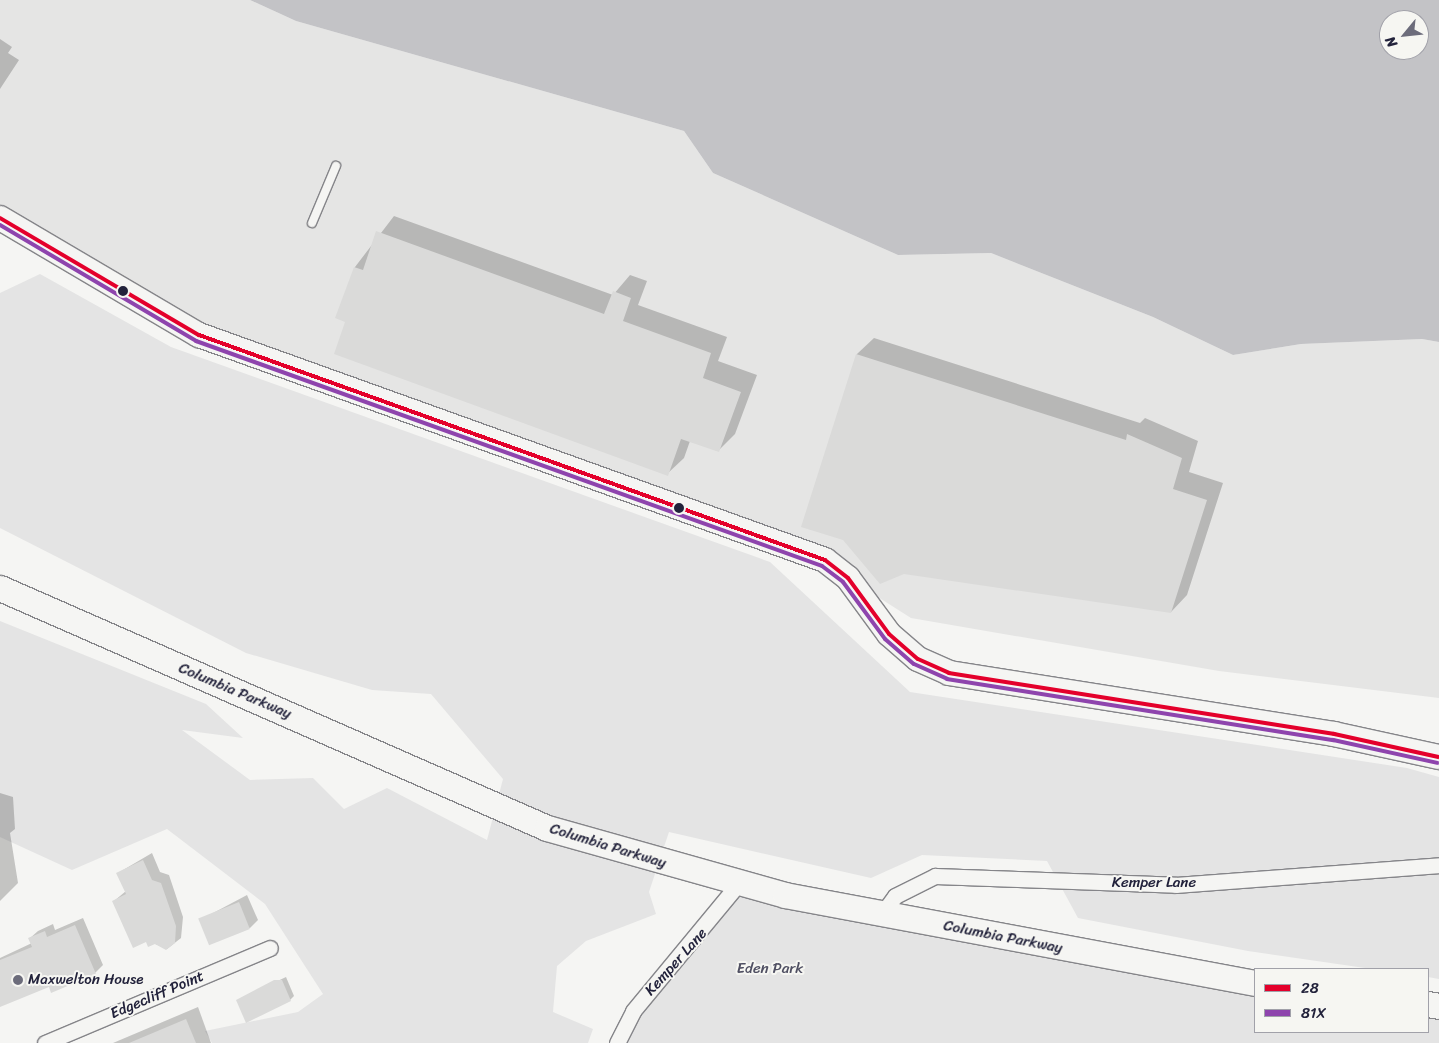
<!DOCTYPE html>
<html>
<head>
<meta charset="utf-8">
<style>
	body { margin:0 }
	#map { position:relative; width:1439px; height:1043px; overflow:hidden; background:#f5f5f3; font-family:Sriracha,sans-serif }
	div>[style] { position:absolute }
	[style*='--x'] { left:calc(var(--x)*1px); top:calc(var(--y)*1px); width:calc(var(--w)*1px); rotate:calc(var(--a)*1deg) }
	.built>* { inset:0; background:#e5e5e4 }
	.green>* { inset:0; background:#e4e4e4 }
	.water>* { inset:0; background:#c3c3c6 }
	.shadow>* { inset:0; background:#0003 }
	.building>* { inset:0; background:#dadad9; transform-origin:0 0 }
	.roads { filter:drop-shadow(1px 0 #858589) drop-shadow(-1px 0 #858589) drop-shadow(0 1px #858589) drop-shadow(0 -1px #858589) }
	.service>* { height:8px; margin:-4px; padding:0 4px; transform-origin:4px; border-radius:4px; background:#f5f5f3 }
	.minor>* { height:15px; margin:-7.5px; padding:0 7.5px; transform-origin:7.5px; border-radius:7.5px; background:#f5f5f3 }
	.primary>* { height:24px; margin:-12px; padding:0 12px; transform-origin:12px; border-radius:12px; background:#f5f5f3 }
	.trunk>* { height:25px; margin:-12.5px; padding:0 12.5px; transform-origin:12.5px; border-radius:12.5px; background:#f5f5f3 }
	.bus-1>* { height:4px; margin:-2px; padding:0 2px; transform-origin:2px; border-radius:2px; background:#e4002b }
	.bus-2>* { height:4px; margin:-2px; padding:0 2px; transform-origin:2px; border-radius:2px; background:#8e44ad }
	.dots>* { width:14px; height:14px; translate:-50% -50%; box-sizing:border-box; border:2px solid #f6f6f2; border-radius:50% }
	span { translate:-50% -50%; white-space:nowrap; text-align:center; line-height:1.15; -webkit-text-stroke:4px #f6f6f2; paint-order:stroke }
	.street-label { font-size:15px; color:#22223b }
	.park-label { font-size:15px; color:#4f4f62 }
	.poi-label { font-size:15px; color:#22223b }
	.left { translate:0 -50%; text-align:left }
	.legend { position:absolute; left:1254px; top:968px; width:175px; height:65px; box-sizing:border-box; background:#f6f6f2; border:1px solid #a1a1a9; margin:0; padding:6px 9px; list-style:none; font-size:15px; color:#22223b }
	.legend li { display:flex; align-items:center; gap:10px; height:25px }
	.legend b { width:25px; border:1px solid #a1a1a9 }
	.north { position:absolute; left:1379px; top:10px; width:50px; height:50px; box-sizing:border-box; background:#f6f6f2; border:1px solid #a1a1a9; border-radius:50%; rotate:242deg; font-size:14px; font-weight:700; line-height:20px; text-align:center; color:#22223b }
	.north::after { content:''; display:block; margin:auto; width:18px; height:22px; background:#6c6c7b; clip-path:polygon(50% 0,100% 100%,50% 72%,0 100%) }
</style>
</head>
<body>
<div id="map">
	<div class="built">
		<div style="clip-path:polygon(0 0,250px 0,296px 21px,684px 131px,713px 173px,898px 255px,991px 253px,1153px 317px,1233px 355px,1301px 344px,1422px 339px,1439px 342px,1439px 698px,1219px 671px,911px 618px,848px 578px,199px 335px,0 218px)"></div>
	</div>
	<div class="green">
		<div style="clip-path:polygon(40px 274px,171px 347px,770px 562px,910px 692px,1407px 768px,1439px 777px,1439px 979px,1428px 977px,1428px 969px,1372px 969px,1248px 951px,1078px 918px,1047px 861px,922px 855px,871px 878px,669px 832px,649px 892px,656px 914px,586px 941px,557px 966px,553px 1012px,593px 1029px,588px 1043px,212px 1043px,205px 1031px,298px 1012px,323px 994px,265px 904px,167px 829px,72px 870px,0 837px,0 621px,206px 704px,243px 738px,182px 730px,250px 780px,313px 778px,344px 809px,387px 788px,487px 840px,503px 779px,431px 694px,372px 690px,246px 653px,0 528px,0 293px)"></div>
		<div style="clip-path:polygon(739px 883px,1255px 983px,1255px 1032px,1428px 1032px,1428px 1004px,1439px 1006px,1439px 1043px,617px 1043px)"></div>
	</div>
	<div class="water">
		<div style="clip-path:polygon(evenodd,250px 0,1439px 0,1439px 342px,1422px 339px,1301px 344px,1233px 355px,1153px 317px,991px 253px,898px 255px,713px 173px,684px 131px,296px 21px,250px 0,1389px 20px,1419px 20px,1419px 50px,1389px 50px,1389px 20px)"></div>
	</div>
	<div class="shadow">
		<div style="clip-path:polygon(0 39px,12px 47px,8px 53px,19px 60px,0 89px)"></div>
		<div style="clip-path:polygon(394px 216px,613px 295px,630px 275px,647px 281px,638px 305px,727px 337px,718px 361px,757px 375px,735px 434px,718px 451px,690px 441px,684px 458px,667px 474px,347px 322px,355px 267px)"></div>
		<div style="clip-path:polygon(874px 338px,1140px 423px,1145px 418px,1198px 441px,1189px 472px,1223px 483px,1187px 595px,1171px 612px,844px 539px,803px 526px,857px 354px)"></div>
		<div style="clip-path:polygon(0 793px,13px 797px,15px 829px,10px 833px,18px 883px,0 901px)"></div>
		<div style="clip-path:polygon(152px 853px,160px 872px,169px 875px,183px 917px,181px 938px,167px 949px,146px 940px,114px 901px,126px 891px,118px 873px)"></div>
		<div style="clip-path:polygon(247px 895px,258px 920px,250px 928px,200px 920px)"></div>
		<div style="clip-path:polygon(83px 918px,103px 965px,95px 973px,49px 985px,0 1006px,0 958px,32px 943px,29px 939px,38px 931px,53px 924px,55px 930px)"></div>
		<div style="clip-path:polygon(286px 977px,294px 996px,290px 1000px,238px 1000px)"></div>
		<div style="clip-path:polygon(198px 1007px,211px 1043px,113px 1043px)"></div>
	</div>
	<div class="building">
		<div style="clip-path:polygon(376px 231px,604px 314px,613px 291px,631px 298px,623px 321px,711px 353px,703px 378px,741px 392px,719px 452px,681px 439px,668px 476px,334px 354px,345px 322px,335px 318px,354px 267px,363px 270px)"></div>
		<div style="clip-path:polygon(856px 354px,1126px 440px,1127px 434px,1182px 458px,1173px 489px,1207px 500px,1171px 613px,904px 574px,880px 584px,843px 540px,801px 527px)"></div>
		<div style="clip-path:polygon(143px 860px,152px 880px,161px 883px,176px 926px,175px 943px,166px 950px,155px 944px,148px 947px,146px 942px,133px 948px,112px 901px,126px 894px,116px 873px)"></div>
		<div style="left:239px;top:902px;width:29px;height:44px;rotate:68deg"></div>
		<div style="clip-path:polygon(75px 925px,96px 974px,51px 993px,49px 987px,0 1007px,0 960px,32px 947px,28px 938px,45px 931px,47px 937px)"></div>
		<div style="clip-path:polygon(274px 980px,282px 980px,291px 1001px,246px 1023px,236px 1000px)"></div>
		<div style="clip-path:polygon(186px 1019px,196px 1043px,129px 1043px)"></div>
	</div>
	<div class="roads">
		<div class="service">
			<div style="--x:312;--y:223;--w:62;--a:-67.2"></div>
		</div>
		<div class="minor">
			<div style="--x:882;--y:914;--w:22;--a:-54"></div>
			<div style="--x:895;--y:896;--w:45;--a:-26.6"></div>
			<div style="--x:935;--y:876;--w:241;--a:2.1"></div>
			<div style="--x:1176;--y:885;--w:264;--a:-4.3"></div>
			<div style="--x:45;--y:1043;--w:244;--a:-22.9"></div>
			<div style="--x:617;--y:1043;--w:36;--a:-63"></div>
			<div style="--x:633;--y:1011;--w:166;--a:-50.4"></div>
		</div>
		<div class="primary">
			<div style="--x:0;--y:218;--w:231;--a:30.5"></div>
			<div style="--x:199;--y:335;--w:665;--a:19.77"></div>
			<div style="--x:825;--y:560;--w:29;--a:38"></div>
			<div style="--x:848;--y:578;--w:69;--a:53.8"></div>
			<div style="--x:889;--y:634;--w:38;--a:41"></div>
			<div style="--x:918;--y:659;--w:34;--a:24"></div>
			<div style="--x:949;--y:673;--w:390;--a:9"></div>
			<div style="--x:1334;--y:734;--w:107;--a:12.4"></div>
		</div>
		<div class="trunk">
			<div style="--x:0;--y:588;--w:597;--a:23.69"></div>
			<div style="--x:547;--y:828;--w:247;--a:15.7"></div>
			<div style="--x:785;--y:895;--w:478;--a:10.6"></div>
			<div style="--x:1428;--y:1004;--w:11;--a:10"></div>
		</div>
	</div>
	<div class="bus-1">
		<div style="--x:0;--y:218;--w:231;--a:30.5"></div>
		<div style="--x:199;--y:335;--w:665;--a:19.77"></div>
		<div style="--x:825;--y:560;--w:29;--a:38"></div>
		<div style="--x:848;--y:578;--w:69;--a:53.8"></div>
		<div style="--x:889;--y:634;--w:38;--a:41"></div>
		<div style="--x:918;--y:659;--w:34;--a:24"></div>
		<div style="--x:949;--y:673;--w:390;--a:9"></div>
		<div style="--x:1334;--y:734;--w:107;--a:12.4"></div>
	</div>
	<div class="bus-2">
		<div style="--x:0;--y:225;--w:228;--a:30.6"></div>
		<div style="--x:196;--y:341;--w:665;--a:19.77"></div>
		<div style="--x:822;--y:566;--w:26;--a:37"></div>
		<div style="--x:843;--y:582;--w:71;--a:53.6"></div>
		<div style="--x:885;--y:639;--w:38;--a:41"></div>
		<div style="--x:914;--y:664;--w:36;--a:24"></div>
		<div style="--x:947;--y:679;--w:391;--a:9"></div>
		<div style="--x:1333;--y:740;--w:107;--a:12.4"></div>
	</div>
	<div class="dots">
		<div style="left:123px;top:291px;background:#22223b"></div>
		<div style="left:679px;top:508px;background:#22223b"></div>
		<div style="left:18px;top:980px;background:#6c6c7b"></div>
	</div>
	<div class="street-label">
		<span style="left:235px;top:691px;rotate:23deg">Columbia Parkway</span>
		<span style="left:608px;top:846px;rotate:17deg">Columbia Parkway</span>
		<span style="left:1154px;top:883px">Kemper Lane</span>
		<span style="left:1003px;top:937px;rotate:11deg">Columbia Parkway</span>
		<span style="left:676px;top:962px;rotate:-48deg">Kemper Lane</span>
		<span style="left:157px;top:995px;rotate:-23deg">Edgecliff Point</span>
	</div>
	<div class="park-label">
		<span style="left:770px;top:969px">Eden Park</span>
	</div>
	<div class="poi-label">
		<span class="left" style="left:28px;top:980px">Maxwelton House</span>
	</div>
	<ul class="legend">
	<li><b style="height:6px;background:#e4002b"></b>28</li>
	<li><b style="height:6px;background:#8e44ad"></b>81X</li>
	</ul>
	<div class="north">N</div>
</div>
</body>
</html>
